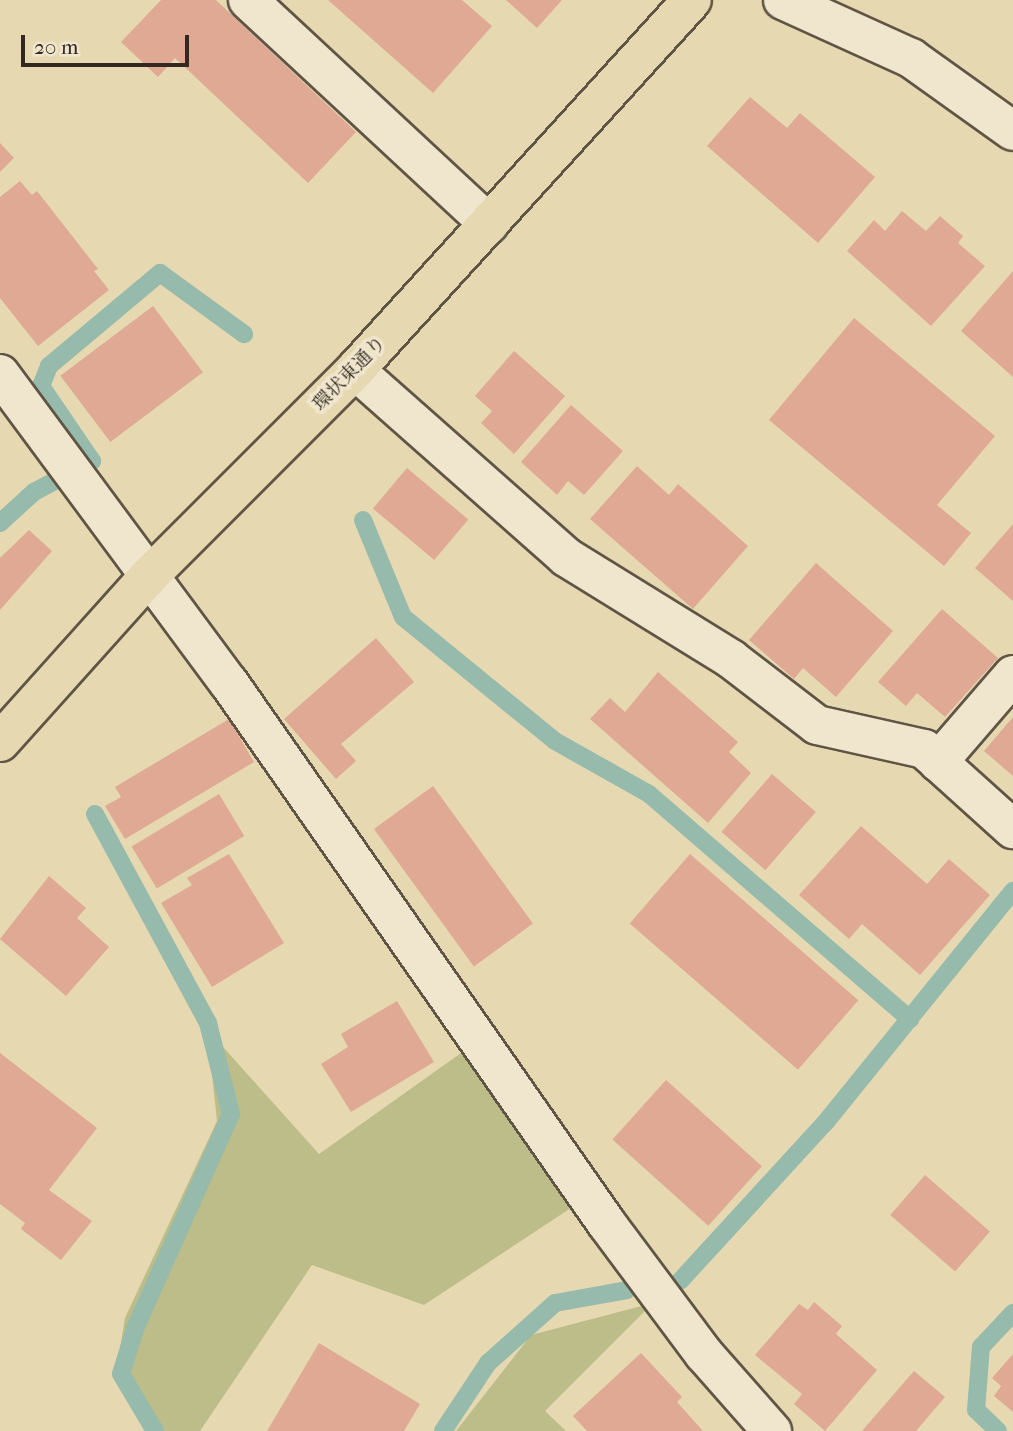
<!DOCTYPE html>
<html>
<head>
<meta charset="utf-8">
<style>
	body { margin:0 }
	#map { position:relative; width:1013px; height:1431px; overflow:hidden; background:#e6d9b2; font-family:"IM FELL French Canon","Noto Serif JP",serif }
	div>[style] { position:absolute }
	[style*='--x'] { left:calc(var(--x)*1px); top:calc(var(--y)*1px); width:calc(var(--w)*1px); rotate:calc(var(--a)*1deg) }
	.green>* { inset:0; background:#bcbd88 }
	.stream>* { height:18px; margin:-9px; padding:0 9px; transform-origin:9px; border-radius:9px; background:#96baab }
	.building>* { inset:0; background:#dfa994; transform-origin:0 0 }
	.roads { filter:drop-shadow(2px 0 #605545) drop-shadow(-2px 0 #605545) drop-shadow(0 2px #605545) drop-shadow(0 -2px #605545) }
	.minor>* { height:38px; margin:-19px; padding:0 19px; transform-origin:19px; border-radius:19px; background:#efe6cd }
	.major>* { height:38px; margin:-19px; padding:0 19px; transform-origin:19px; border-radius:19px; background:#e6d9b2 }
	span { translate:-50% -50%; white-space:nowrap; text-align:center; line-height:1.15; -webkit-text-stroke:7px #efe6cd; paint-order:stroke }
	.street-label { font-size:19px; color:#332921 }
	.scale { position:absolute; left:21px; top:35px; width:168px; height:32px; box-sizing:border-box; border:4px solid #332921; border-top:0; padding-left:9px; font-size:21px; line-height:24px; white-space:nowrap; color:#332921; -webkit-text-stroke:5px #efe6cd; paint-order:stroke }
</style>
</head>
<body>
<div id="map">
	<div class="green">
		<div style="clip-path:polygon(207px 1029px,319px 1154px,485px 1036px,580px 1202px,424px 1305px,312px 1265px,200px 1431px,153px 1431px,115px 1378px,125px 1318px,217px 1121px)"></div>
		<div style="clip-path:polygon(653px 1303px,545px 1411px,566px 1431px,456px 1431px,531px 1335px)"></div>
	</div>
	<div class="stream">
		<div style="--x:363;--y:520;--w:105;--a:67.6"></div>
		<div style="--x:403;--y:617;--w:196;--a:39.2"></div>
		<div style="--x:555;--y:741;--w:108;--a:29.4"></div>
		<div style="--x:649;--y:794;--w:345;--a:40.8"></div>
		<div style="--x:0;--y:523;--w:46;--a:-42.4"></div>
		<div style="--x:34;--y:492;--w:66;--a:-28.1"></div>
		<div style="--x:92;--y:461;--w:91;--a:-124.2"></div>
		<div style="--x:41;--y:386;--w:22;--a:-68"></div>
		<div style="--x:49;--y:366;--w:145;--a:-40"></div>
		<div style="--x:160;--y:273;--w:104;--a:36"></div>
		<div style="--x:95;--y:814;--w:238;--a:61.6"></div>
		<div style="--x:208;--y:1023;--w:94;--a:75.8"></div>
		<div style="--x:231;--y:1114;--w:232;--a:114.1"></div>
		<div style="--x:136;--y:1326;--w:50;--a:107.4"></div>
		<div style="--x:121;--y:1374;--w:66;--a:59.2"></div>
		<div style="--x:680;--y:1281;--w:214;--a:-47.5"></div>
		<div style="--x:825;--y:1123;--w:299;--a:-51"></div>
		<div style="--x:443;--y:1431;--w:82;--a:-56.5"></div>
		<div style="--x:488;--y:1363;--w:90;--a:-41.8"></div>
		<div style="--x:555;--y:1303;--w:73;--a:-10.2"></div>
		<div style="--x:998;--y:1431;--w:30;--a:-136"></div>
		<div style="--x:976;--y:1410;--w:63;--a:-85.5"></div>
		<div style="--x:981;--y:1347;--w:47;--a:-46.7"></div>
	</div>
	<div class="building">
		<div style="clip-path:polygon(161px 0,216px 0,356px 132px,308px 183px,175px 58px,158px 77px,121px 42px)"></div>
		<div style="clip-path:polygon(328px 0,462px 0,492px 26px,433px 93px)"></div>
		<div style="clip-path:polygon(506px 0,562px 0,537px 28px)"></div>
		<div style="clip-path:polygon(750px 97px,787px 128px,800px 113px,875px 177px,818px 243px,707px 146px)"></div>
		<div style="clip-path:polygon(0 143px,14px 158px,0 172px)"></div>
		<div style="clip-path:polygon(20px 181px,32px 195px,37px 191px,98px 269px,94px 271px,109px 290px,38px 346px,0 298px,0 197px)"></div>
		<div style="clip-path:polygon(902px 211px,926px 231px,940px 216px,963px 236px,958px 243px,985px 266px,931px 326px,847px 251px,874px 220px,885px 231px)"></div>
		<div style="clip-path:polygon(1013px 271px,1013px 377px,961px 331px)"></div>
		<div style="left:153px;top:306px;width:83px;height:116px;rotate:53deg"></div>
		<div style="clip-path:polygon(854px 318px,995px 436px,937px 505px,971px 533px,944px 566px,769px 420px)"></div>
		<div style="clip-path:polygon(514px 351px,565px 396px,514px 454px,481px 423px,492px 411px,475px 396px)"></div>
		<div style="clip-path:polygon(571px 405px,623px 451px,584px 495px,568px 481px,557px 495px,521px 462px)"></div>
		<div style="clip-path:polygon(637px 466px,669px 495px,678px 484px,748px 546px,693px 609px,590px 519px)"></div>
		<div style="left:407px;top:468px;width:80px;height:53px;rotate:40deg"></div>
		<div style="clip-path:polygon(1013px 524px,1013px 601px,975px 568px)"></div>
		<div style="clip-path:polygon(29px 530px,52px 551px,0 610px,0 558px)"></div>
		<div style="clip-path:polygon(816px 563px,893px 631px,836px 697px,803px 668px,794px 679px,749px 640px)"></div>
		<div style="clip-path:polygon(942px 609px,998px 658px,945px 717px,917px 693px,906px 706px,878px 682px)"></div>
		<div style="clip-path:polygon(376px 638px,414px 682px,341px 744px,356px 761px,336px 779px,284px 719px)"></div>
		<div style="clip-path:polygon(658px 672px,738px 742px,729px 752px,751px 773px,708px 823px,590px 719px,610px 698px,625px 712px)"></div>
		<div style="clip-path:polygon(1013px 717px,1013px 776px,984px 751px)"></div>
		<div style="clip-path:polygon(229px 719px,254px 762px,125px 839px,105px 806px,121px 797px,115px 787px)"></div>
		<div style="left:772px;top:774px;width:58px;height:77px;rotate:41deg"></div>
		<div style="left:433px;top:786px;width:170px;height:73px;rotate:54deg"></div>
		<div style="left:219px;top:794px;width:49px;height:102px;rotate:59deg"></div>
		<div style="clip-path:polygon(861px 826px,927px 884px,949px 859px,990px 895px,920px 975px,862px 924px,849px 939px,799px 895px)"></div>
		<div style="clip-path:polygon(229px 854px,284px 943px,212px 987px,161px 903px,192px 885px,187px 878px)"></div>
		<div style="left:690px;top:854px;width:223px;height:92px;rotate:41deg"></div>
		<div style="clip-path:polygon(49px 876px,86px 908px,77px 918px,109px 947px,66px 996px,0 939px)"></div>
		<div style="clip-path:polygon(397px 1001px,434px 1062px,351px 1112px,321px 1064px,348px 1047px,341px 1034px)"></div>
		<div style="clip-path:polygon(0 1053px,97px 1128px,49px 1190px,92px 1221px,61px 1260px,21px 1229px,25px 1223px,0 1204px)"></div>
		<div style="left:666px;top:1080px;width:129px;height:80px;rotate:42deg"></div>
		<div style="left:925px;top:1175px;width:86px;height:53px;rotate:41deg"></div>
		<div style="clip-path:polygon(814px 1302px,842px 1326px,836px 1334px,877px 1370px,825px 1431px,794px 1404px,802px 1394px,755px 1355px,799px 1304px,808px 1310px)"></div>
		<div style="clip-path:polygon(319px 1343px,420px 1404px,404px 1431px,267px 1431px)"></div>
		<div style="clip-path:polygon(641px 1353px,682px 1397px,677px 1402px,703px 1431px,587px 1431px,573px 1416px)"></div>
		<div style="clip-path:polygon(1013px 1354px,1013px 1412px,994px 1396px,1001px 1386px,992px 1378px)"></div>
		<div style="clip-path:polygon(914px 1371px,945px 1397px,916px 1431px,862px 1431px)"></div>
	</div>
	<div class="roads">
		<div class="minor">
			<div style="--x:248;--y:0;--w:329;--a:42.9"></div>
			<div style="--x:783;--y:0;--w:141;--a:24.4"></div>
			<div style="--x:911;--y:58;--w:125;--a:35.6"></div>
			<div style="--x:355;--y:370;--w:282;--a:41.5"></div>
			<div style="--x:566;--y:557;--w:194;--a:31.7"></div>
			<div style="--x:731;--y:659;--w:108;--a:37.5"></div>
			<div style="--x:817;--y:725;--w:110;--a:12.6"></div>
			<div style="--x:924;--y:749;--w:120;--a:42"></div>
			<div style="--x:0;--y:374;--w:385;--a:53.5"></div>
			<div style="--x:229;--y:683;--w:660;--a:55.06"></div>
			<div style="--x:607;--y:1224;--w:162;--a:53.3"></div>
			<div style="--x:704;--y:1354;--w:103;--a:48.6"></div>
			<div style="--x:938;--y:762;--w:115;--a:-49.2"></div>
		</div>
		<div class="major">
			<div style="--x:0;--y:742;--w:220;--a:-48.1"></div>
			<div style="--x:147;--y:578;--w:294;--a:-45"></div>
			<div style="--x:355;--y:370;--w:500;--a:-47.67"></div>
		</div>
	</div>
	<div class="street-label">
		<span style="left:350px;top:374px;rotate:-46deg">環状東通り</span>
	</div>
	<div class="scale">20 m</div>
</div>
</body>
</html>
